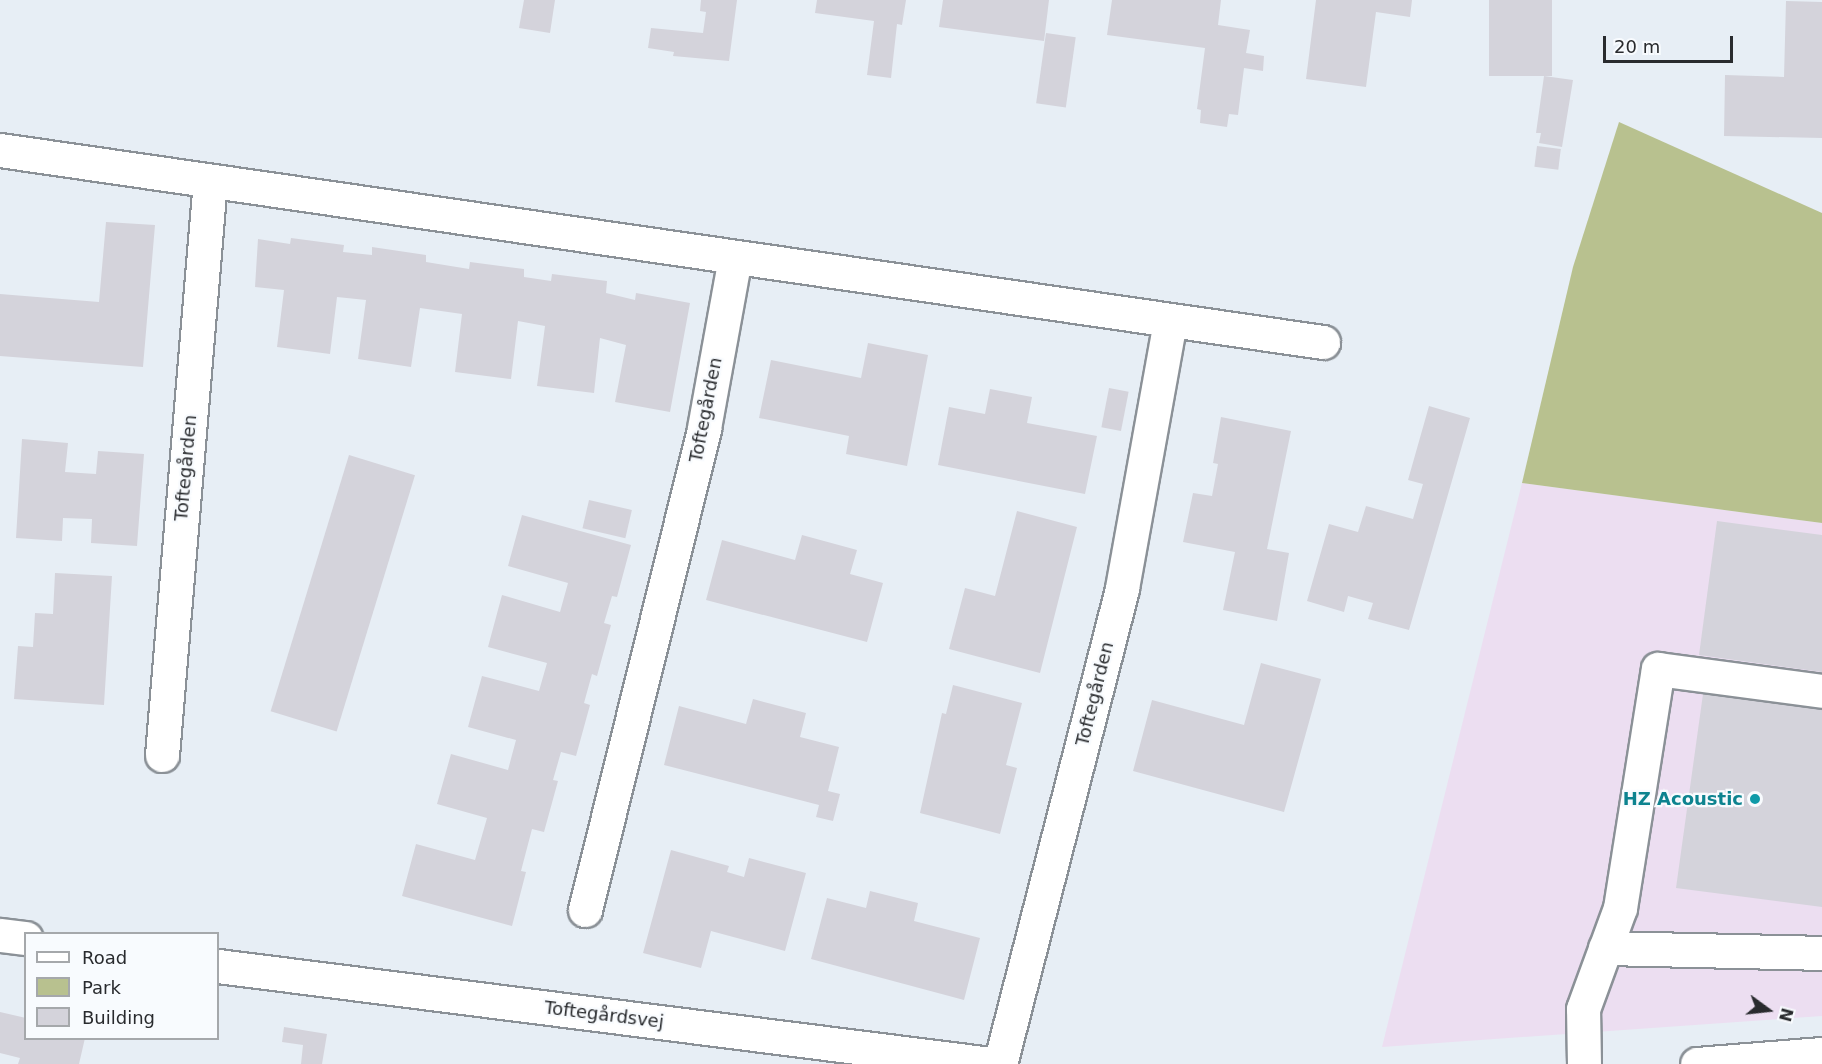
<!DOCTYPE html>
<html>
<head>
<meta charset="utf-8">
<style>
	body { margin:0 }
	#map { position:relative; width:1822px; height:1064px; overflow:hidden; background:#e7eef5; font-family:"DejaVu Sans",sans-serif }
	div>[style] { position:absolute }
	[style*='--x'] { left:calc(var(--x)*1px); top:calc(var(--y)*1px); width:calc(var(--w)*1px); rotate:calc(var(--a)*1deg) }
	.commercial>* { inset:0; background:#ecdef1 }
	.green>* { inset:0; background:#b8c18f }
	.building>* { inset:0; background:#d4d3db; transform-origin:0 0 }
	.roads { filter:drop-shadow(2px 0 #8b9197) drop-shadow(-2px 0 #8b9197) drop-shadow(0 2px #8b9197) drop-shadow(0 -2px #8b9197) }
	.minor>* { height:33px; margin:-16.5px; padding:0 16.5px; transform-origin:16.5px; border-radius:16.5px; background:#fff }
	.dots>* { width:16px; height:16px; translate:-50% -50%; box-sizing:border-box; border:3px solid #f8fbfe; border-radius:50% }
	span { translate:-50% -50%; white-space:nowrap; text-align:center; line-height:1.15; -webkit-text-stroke:4.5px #f8fbfe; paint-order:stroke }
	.street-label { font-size:18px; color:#292b2e }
	.culture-label { font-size:18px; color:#0d838f; font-weight:700 }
	.right { translate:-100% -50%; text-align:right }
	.legend { position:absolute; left:24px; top:932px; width:195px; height:108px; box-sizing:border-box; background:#f8fbfe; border:2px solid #a5a8ab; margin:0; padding:8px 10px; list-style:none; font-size:18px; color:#292b2e }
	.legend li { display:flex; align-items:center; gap:12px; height:30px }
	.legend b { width:30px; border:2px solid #a5a8ab }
	.north { position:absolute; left:1738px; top:980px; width:60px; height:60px; -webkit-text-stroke:4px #f8fbfe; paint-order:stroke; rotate:105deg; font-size:16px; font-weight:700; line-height:24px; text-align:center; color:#292b2e }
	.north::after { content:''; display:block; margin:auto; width:21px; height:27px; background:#292b2e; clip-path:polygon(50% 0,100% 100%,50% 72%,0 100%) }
	.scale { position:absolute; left:1603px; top:36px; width:130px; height:27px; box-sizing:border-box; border:3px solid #292b2e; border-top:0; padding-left:8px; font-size:18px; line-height:21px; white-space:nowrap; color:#292b2e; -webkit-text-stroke:4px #f8fbfe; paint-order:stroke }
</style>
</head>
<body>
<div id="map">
	<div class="commercial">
		<div style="clip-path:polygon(1522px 483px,1822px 523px,1822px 1016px,1382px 1047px)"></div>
	</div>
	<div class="green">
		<div style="clip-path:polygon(1619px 122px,1822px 213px,1822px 523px,1522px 483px,1573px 267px)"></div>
	</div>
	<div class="building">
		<div style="clip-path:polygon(524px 0,555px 0,550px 33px,519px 28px)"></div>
		<div style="clip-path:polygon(701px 0,737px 0,729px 61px,673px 56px,674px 52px,648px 48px,651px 28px,703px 33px,706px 12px,700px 11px)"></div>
		<div style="clip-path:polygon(817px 0,906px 0,902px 25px,897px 24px,891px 78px,867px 75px,874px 21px,815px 13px)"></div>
		<div style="clip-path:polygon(943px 0,1049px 0,1044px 41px,939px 27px)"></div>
		<div style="clip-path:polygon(1112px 0,1221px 0,1218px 25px,1250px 30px,1246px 53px,1264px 56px,1263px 71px,1244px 68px,1238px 115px,1229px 114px,1227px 127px,1200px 123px,1201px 110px,1197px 109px,1205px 48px,1107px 35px)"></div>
		<div style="clip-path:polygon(1316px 0,1412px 0,1410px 17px,1376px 12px,1366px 87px,1306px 79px)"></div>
		<div style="left:1489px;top:0;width:63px;height:76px"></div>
		<div style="clip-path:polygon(1786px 1px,1822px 2px,1822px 138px,1724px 136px,1725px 75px,1784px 77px)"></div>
		<div style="left:1046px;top:33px;width:30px;height:71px;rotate:8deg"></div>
		<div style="clip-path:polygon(1544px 76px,1573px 80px,1562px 147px,1539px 143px,1541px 133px,1536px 133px)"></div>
		<div style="left:1537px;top:146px;width:24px;height:21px;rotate:7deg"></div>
		<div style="clip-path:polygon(106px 222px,155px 225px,143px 367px,0 356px,0 294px,99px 302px)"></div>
		<div style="clip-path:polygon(291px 238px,344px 245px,343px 252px,372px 255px,372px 247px,426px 255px,426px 262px,469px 269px,470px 262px,524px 269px,524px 277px,551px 281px,552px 274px,607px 281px,606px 293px,635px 300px,636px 293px,690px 303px,670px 412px,615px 402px,626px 345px,600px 338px,594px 393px,537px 386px,545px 326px,518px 321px,511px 379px,455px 372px,462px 314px,420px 308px,411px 367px,358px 359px,366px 300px,337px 297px,330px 354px,277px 347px,284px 290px,255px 287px,258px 239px,290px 244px)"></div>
		<div style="clip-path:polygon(868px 343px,928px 355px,907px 466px,846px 454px,849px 436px,759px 418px,771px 360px,861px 378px)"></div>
		<div style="left:1109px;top:388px;width:20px;height:40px;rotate:11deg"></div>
		<div style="clip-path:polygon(990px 389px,1032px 397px,1027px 423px,1097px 436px,1085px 494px,938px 465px,949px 407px,985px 414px)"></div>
		<div style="clip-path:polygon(1429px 406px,1470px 418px,1409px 630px,1368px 619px,1373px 603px,1348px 596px,1344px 612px,1307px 601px,1329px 524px,1358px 532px,1366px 506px,1413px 519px,1423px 484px,1408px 480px)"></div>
		<div style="clip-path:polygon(1221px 417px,1291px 431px,1267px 549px,1289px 553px,1277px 621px,1223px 610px,1235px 552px,1183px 542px,1193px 493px,1212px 496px,1218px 464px,1213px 463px)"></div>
		<div style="clip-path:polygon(22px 439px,68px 443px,65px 472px,96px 474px,98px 451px,144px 454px,137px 546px,91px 543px,92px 519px,63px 518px,62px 541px,16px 538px)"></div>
		<div style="left:349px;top:455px;width:69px;height:268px;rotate:17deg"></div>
		<div style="left:589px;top:500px;width:44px;height:29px;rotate:13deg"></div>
		<div style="clip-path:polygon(1017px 511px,1077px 527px,1040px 673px,949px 649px,965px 588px,995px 596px)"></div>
		<div style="clip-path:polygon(522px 515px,631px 545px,617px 597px,612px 596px,604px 623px,611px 625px,597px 676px,592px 674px,584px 703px,590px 705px,576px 756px,561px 752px,553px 780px,558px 781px,544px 832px,532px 829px,521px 871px,526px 872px,512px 926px,402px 896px,416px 844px,475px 860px,487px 818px,437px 804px,451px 754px,508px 770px,516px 740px,468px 727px,482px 676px,539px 691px,547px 663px,488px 647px,502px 595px,560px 612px,568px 583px,508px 566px)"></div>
		<div style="clip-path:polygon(1717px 521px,1822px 535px,1822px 672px,1699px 655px)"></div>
		<div style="clip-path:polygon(802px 535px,857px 550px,850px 574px,883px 583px,867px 642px,706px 600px,722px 540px,795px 560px)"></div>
		<div style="clip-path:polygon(55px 573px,112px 576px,104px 705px,14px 699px,18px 646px,33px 647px,35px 613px,53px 614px)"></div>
		<div style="clip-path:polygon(1261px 663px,1321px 679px,1284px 812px,1133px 771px,1152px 700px,1244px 725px)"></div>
		<div style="clip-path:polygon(953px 685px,1022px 703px,1006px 765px,1017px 768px,1000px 834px,920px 813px,942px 713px,946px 714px)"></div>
		<div style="clip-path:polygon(1703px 694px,1822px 710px,1822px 907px,1676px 888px)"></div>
		<div style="clip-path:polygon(753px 699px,806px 713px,800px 737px,839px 747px,828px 791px,840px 794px,833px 821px,816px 817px,819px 805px,664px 765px,679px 706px,746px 724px)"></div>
		<div style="clip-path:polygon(671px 850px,729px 866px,727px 872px,744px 877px,749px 858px,806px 873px,785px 951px,711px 931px,701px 968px,643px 953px)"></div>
		<div style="clip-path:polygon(870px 891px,918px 903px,914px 921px,980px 938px,964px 1000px,811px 959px,827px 898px,866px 908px)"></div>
		<div style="clip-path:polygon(0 1012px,26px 1018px,26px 1038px,85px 1038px,79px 1064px,18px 1064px,20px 1058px,0 1053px)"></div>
		<div style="clip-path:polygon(284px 1027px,327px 1034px,322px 1064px,301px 1064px,303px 1045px,282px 1042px)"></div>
	</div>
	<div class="roads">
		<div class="minor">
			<div style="--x:0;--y:150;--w:1337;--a:8.26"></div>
			<div style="--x:162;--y:755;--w:576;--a:-85.22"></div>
			<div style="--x:585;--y:910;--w:496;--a:-76.1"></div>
			<div style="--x:704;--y:428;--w:173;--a:-79.7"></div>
			<div style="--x:0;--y:935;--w:26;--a:7"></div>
			<div style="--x:1605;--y:948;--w:217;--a:1.3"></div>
			<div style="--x:218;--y:966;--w:779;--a:7.23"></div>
			<div style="--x:1000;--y:1064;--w:491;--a:-75.6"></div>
			<div style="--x:1122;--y:588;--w:271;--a:-79.8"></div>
			<div style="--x:1584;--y:1064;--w:55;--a:-91"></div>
			<div style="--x:1583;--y:1009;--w:108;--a:-69.9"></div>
			<div style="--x:1620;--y:908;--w:242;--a:-81"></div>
			<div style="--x:1658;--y:669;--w:165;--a:7.6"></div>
			<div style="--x:1697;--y:1064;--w:125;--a:-4.6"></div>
		</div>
	</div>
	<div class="dots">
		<div style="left:1755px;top:799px;background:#0f9aa8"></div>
	</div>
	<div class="street-label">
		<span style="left:706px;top:410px;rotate:-79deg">Toftegården</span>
		<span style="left:186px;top:468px;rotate:-85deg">Toftegården</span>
		<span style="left:1095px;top:694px;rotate:-76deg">Toftegården</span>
		<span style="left:604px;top:1015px;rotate:7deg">Toftegårdsvej</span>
	</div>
	<div class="culture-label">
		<span class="right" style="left:1743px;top:799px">HZ Acoustic</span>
	</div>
	<ul class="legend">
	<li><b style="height:8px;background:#fff"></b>Road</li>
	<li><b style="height:16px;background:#b8c18f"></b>Park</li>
	<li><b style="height:16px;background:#d4d3db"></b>Building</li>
	</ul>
	<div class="north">N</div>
	<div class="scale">20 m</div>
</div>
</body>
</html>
